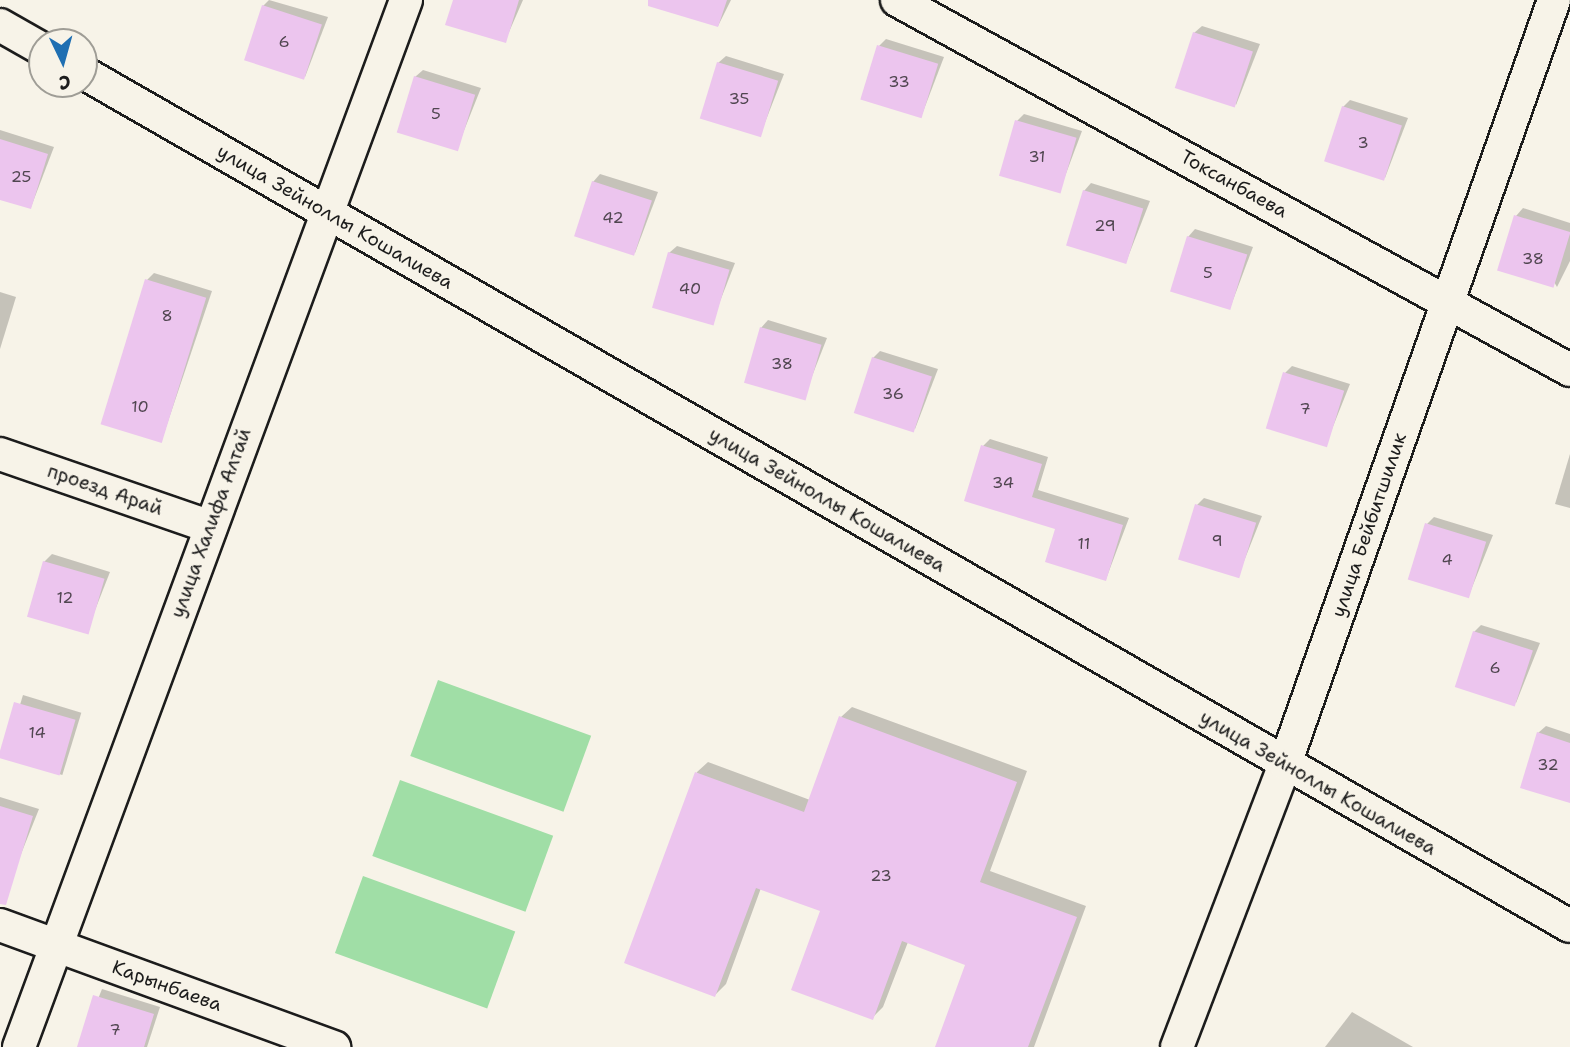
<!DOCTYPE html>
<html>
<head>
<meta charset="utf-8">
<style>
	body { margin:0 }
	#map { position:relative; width:1570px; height:1047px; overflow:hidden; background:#f7f3e8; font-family:"Shantell Sans",sans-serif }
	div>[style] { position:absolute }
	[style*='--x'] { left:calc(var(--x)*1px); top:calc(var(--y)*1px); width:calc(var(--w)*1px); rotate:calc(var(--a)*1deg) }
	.green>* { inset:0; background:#a0dea6; transform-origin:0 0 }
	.shadow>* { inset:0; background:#0003; transform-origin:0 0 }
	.building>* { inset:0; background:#ecc5ee; transform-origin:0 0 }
	.roads { filter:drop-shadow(2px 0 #1c1c1c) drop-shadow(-2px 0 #1c1c1c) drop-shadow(0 2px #1c1c1c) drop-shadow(0 -2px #1c1c1c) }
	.minor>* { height:32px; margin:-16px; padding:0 16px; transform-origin:16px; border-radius:16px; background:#f7f3e8 }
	span { translate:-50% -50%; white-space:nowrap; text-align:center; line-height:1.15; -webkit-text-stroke:5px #f7f3e8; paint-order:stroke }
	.number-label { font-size:16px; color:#504650 }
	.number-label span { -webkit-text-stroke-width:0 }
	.street-label { font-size:19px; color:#1c1c1c }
	.north { position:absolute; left:28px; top:28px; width:70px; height:70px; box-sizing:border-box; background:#f7f3e8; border:2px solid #9f9d96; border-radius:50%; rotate:175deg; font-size:19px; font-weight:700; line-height:28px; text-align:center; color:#1c1c1c }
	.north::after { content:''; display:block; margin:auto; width:24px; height:32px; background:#1f6fb2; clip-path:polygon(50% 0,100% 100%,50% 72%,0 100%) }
</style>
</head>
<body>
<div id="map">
	<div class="green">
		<div style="left:438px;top:680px;width:163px;height:81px;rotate:20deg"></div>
		<div style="left:400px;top:780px;width:163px;height:81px;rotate:20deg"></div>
		<div style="left:363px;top:876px;width:162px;height:82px;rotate:20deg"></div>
	</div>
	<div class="shadow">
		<div style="clip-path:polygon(269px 0,328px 17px,305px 77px,263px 6px)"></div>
		<div style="clip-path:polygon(454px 0,523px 0,505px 41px)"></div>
		<div style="clip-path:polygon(662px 0,731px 0,718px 26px)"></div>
		<div style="clip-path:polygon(1202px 26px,1260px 44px,1236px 105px,1194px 33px)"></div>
		<div style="clip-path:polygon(886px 39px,944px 57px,921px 117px,879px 46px)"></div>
		<div style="clip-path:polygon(726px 56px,784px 74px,760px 135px,718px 63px)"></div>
		<div style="clip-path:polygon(423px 70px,481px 88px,457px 148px,415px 77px)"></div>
		<div style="clip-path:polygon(1350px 100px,1408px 118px,1385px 178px,1343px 107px)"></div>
		<div style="clip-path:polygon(1024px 114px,1082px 131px,1059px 192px,1017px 121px)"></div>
		<div style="clip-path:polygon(0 130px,54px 147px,31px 207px,0 198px)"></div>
		<div style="clip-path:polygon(600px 174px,658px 192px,635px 253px,593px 182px)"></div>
		<div style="clip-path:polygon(1091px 183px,1150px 201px,1126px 262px,1084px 191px)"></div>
		<div style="clip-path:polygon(1523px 208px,1570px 223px,1570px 261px,1557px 287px,1516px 216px)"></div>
		<div style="clip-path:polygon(1195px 229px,1253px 247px,1230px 308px,1188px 237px)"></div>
		<div style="clip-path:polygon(677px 246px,735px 263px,711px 324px,669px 253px)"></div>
		<div style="clip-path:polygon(154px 273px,212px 291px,161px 442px,147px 280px)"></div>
		<div style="clip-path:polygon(0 292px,16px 297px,0 349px)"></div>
		<div style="clip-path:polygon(768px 320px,827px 338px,803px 399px,761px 328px)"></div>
		<div style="clip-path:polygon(880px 351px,938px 369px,915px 429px,873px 358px)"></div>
		<div style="clip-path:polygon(1292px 366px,1350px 384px,1326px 444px,1285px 373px)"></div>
		<div style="clip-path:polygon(990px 439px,1048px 457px,1038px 490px,1129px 518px,1106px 579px,983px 446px)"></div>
		<div style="clip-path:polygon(1570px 454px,1570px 508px,1555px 504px)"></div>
		<div style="clip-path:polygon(1204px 498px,1262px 516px,1238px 576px,1197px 505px)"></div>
		<div style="clip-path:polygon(1434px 517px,1493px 535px,1469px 595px,1427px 524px)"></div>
		<div style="clip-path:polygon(52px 554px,110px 572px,86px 633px,44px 562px)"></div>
		<div style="clip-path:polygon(1481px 625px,1540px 643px,1516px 703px,1474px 632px)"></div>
		<div style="left:23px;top:695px;width:61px;height:65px;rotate:17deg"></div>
		<div style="clip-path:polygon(852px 707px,1027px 771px,990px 871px,1086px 906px,1034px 1047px,937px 1047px,967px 964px,908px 942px,883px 1007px,872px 1018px,822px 910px,761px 888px,726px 984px,715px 995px,627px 962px,697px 772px,708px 762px,810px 800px,841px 717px)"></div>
		<div style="clip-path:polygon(1546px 726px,1570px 734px,1570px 801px,1538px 733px)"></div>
		<div style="clip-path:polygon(0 797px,39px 809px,15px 869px,0 865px)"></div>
		<div style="clip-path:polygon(102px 989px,160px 1007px,147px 1047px,79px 1047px)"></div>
		<div style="clip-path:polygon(1352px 1012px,1413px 1047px,1325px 1047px)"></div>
	</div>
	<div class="building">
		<div style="clip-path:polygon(453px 0,519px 0,506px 43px,445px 25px)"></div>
		<div style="clip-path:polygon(648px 0,727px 0,718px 27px,648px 6px)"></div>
		<div style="left:262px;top:5px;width:63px;height:58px;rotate:18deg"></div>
		<div style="left:1193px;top:32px;width:63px;height:59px;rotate:18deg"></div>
		<div style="left:877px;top:45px;width:64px;height:57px;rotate:17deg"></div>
		<div style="left:717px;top:62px;width:64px;height:59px;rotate:17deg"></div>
		<div style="left:414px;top:76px;width:64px;height:59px;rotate:17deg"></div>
		<div style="left:1342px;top:106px;width:63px;height:58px;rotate:18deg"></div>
		<div style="left:1015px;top:120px;width:64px;height:58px;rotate:16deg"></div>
		<div style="clip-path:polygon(0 139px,48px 154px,31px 209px,0 200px)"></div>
		<div style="left:592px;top:181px;width:63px;height:58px;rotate:18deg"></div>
		<div style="left:1083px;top:190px;width:63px;height:58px;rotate:17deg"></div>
		<div style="left:1514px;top:215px;width:59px;height:58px;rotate:17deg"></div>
		<div style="left:1187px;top:236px;width:63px;height:58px;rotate:17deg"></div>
		<div style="left:668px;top:252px;width:64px;height:58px;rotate:16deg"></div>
		<div style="left:145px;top:279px;width:64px;height:152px;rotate:17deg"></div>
		<div style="left:760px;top:327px;width:64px;height:58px;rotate:16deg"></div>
		<div style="left:872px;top:357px;width:63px;height:59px;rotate:18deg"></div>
		<div style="left:1283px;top:372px;width:64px;height:59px;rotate:17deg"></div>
		<div style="clip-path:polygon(981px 445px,1042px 464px,1032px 497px,1123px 525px,1106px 581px,1045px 562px,1055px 529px,964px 501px)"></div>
		<div style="left:1195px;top:504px;width:64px;height:58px;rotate:17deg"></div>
		<div style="left:1425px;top:523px;width:64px;height:59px;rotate:17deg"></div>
		<div style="left:43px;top:561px;width:64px;height:58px;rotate:16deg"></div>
		<div style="left:1473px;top:631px;width:63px;height:59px;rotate:18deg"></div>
		<div style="left:14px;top:702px;width:64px;height:58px;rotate:16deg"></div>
		<div style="clip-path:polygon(839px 716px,1017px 782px,980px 882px,1077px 917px,1028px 1047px,935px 1047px,965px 965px,902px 941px,873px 1020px,791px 990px,820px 911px,756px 888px,715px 997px,624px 963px,695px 772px,804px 812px)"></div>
		<div style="clip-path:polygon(1537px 732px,1570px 743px,1570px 803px,1520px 788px)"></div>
		<div style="clip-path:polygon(0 806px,33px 816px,6px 905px,0 904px)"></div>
		<div style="clip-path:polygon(93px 995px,154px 1014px,144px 1047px,77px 1047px)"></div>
	</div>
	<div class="roads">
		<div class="minor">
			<div style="--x:897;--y:0;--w:768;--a:28.8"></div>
			<div style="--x:0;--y:25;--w:48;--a:29.7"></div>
			<div style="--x:84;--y:73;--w:1713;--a:29.86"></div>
			<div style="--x:0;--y:454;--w:223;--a:19.1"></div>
			<div style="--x:0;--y:925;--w:356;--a:20.1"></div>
			<div style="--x:19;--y:1047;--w:1116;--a:-69.71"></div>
			<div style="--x:1177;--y:1047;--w:303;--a:-69.1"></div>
			<div style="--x:1285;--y:764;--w:810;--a:-70.6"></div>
		</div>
	</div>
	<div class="number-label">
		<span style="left:284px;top:42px">6</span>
		<span style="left:899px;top:82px">33</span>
		<span style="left:739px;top:99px">35</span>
		<span style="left:436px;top:114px">5</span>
		<span style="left:1363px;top:143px">3</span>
		<span style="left:1037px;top:157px">31</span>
		<span style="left:21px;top:177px">25</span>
		<span style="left:613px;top:218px">42</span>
		<span style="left:1105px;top:226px">29</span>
		<span style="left:1533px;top:259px">38</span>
		<span style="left:1208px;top:273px">5</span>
		<span style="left:690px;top:289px">40</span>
		<span style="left:167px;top:316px">8</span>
		<span style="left:782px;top:364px">38</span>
		<span style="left:893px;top:394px">36</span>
		<span style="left:140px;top:407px">10</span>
		<span style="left:1305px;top:409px">7</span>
		<span style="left:1003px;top:483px">34</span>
		<span style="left:1217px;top:541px">9</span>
		<span style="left:1084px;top:544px">11</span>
		<span style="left:1447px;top:560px">4</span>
		<span style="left:65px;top:598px">12</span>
		<span style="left:1495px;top:668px">6</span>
		<span style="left:37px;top:733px">14</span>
		<span style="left:1548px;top:765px">32</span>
		<span style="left:881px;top:876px">23</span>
		<span style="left:115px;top:1030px">7</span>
	</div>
	<div class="street-label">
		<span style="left:1234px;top:184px;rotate:29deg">Токсанбаева</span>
		<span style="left:335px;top:217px;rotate:30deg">улица Зейноллы Кошалиева</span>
		<span style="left:105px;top:490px;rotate:19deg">проезд Арай</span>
		<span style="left:827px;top:500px;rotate:30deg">улица Зейноллы Кошалиева</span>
		<span style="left:211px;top:523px;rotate:-70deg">улица Халифа Алтай</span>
		<span style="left:1369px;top:525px;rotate:-71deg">улица Бейбитшилик</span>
		<span style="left:1318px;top:783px;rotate:30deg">улица Зейноллы Кошалиева</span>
		<span style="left:167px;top:986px;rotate:20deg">Карынбаева</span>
	</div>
	<div class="north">С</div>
</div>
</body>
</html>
